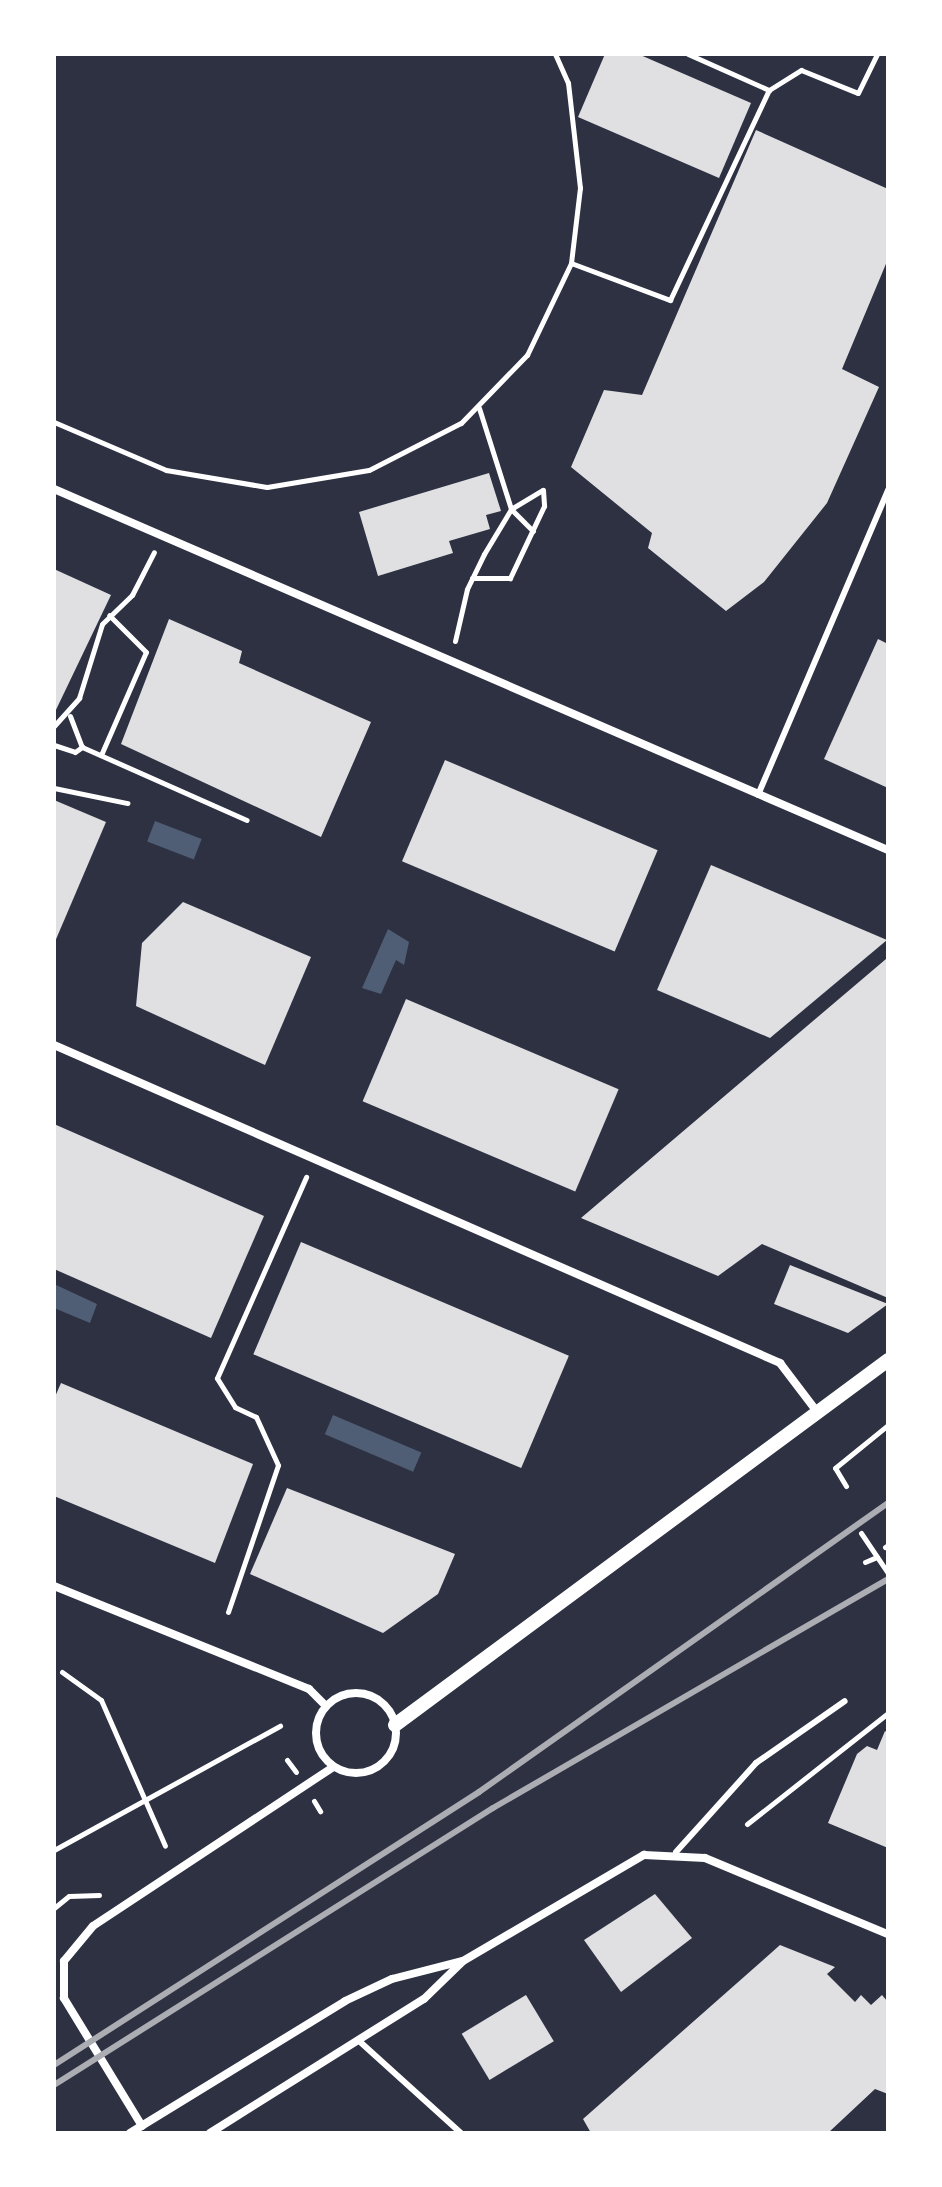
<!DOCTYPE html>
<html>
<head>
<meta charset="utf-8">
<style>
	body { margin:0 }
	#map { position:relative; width:942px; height:2187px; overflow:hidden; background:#2d3142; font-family:"IBM Plex Serif",serif }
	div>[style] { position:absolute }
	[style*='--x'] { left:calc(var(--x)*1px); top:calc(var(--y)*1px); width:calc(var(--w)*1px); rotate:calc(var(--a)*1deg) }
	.water>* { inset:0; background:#4f5d75; transform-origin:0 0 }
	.building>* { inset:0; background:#e0e0e3; transform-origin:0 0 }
	.path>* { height:5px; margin:-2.5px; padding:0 2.5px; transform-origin:2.5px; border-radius:2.5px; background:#fff }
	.service>* { height:6px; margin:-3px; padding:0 3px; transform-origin:3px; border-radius:3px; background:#fff }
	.minor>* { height:8px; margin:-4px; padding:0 4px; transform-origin:4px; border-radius:4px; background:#fff }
	.minor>.ring { margin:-4px; padding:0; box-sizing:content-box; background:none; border:8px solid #fff; border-radius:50% }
	.tertiary>* { height:14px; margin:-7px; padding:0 7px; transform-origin:7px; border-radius:7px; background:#fff }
	.rail>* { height:6px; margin:-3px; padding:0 3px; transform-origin:3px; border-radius:3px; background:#abadb3 }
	span { translate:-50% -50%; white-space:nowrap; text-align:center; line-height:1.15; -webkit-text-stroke:8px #fff; paint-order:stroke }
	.frame { position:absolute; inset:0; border:56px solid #fff; pointer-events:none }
</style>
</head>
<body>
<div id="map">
	<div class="water">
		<div style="left:155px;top:821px;width:50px;height:22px;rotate:21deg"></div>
		<div style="clip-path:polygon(388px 929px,409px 942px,404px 965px,396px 960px,381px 994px,362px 988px)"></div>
		<div style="clip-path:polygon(54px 1284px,97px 1304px,90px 1323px,54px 1308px)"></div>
		<div style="left:333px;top:1415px;width:96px;height:21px;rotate:23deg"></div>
	</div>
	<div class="building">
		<div style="clip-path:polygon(605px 54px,638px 54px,751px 103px,719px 178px,578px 117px)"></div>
		<div style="clip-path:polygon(756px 130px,888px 189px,888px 259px,842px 369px,879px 387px,827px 503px,764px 582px,726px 611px,648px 548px,652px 533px,571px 467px,604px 390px,642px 395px)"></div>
		<div style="clip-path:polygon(489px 473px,501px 511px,486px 515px,490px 529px,449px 541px,453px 553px,378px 576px,359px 512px)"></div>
		<div style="clip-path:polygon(54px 569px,111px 595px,54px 714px)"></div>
		<div style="clip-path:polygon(169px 619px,242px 651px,239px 663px,371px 722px,321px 837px,121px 744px)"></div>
		<div style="clip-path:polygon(878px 639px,888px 644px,888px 788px,824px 759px)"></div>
		<div style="left:445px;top:760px;width:231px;height:110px;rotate:23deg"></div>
		<div style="clip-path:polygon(54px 800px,106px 822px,54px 944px)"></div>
		<div style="clip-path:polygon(711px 865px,887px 940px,770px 1038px,657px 990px)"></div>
		<div style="clip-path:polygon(183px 902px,311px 957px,265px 1065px,136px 1006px,142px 943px)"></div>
		<div style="clip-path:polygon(886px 959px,888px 1298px,762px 1244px,718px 1276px,581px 1218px)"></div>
		<div style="left:406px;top:999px;width:231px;height:111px;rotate:23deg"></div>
		<div style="clip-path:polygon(54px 1124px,264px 1216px,211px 1338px,54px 1269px)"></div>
		<div style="left:301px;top:1242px;width:291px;height:122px;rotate:23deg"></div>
		<div style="clip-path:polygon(790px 1265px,888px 1304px,848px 1333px,774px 1304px)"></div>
		<div style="clip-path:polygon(61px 1383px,253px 1464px,215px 1563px,54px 1496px,54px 1399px)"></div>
		<div style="clip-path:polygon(287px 1488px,455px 1554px,438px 1594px,383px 1633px,250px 1574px)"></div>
		<div style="clip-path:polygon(885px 1731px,888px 1733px,888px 1848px,828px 1823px,857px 1754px,867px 1746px,877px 1750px)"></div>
		<div style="clip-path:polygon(655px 1894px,692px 1938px,621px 1992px,584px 1940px)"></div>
		<div style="clip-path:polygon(780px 1945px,835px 1967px,827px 1974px,855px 2002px,861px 1995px,871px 2005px,882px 1995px,888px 2002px,888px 2094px,875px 2089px,828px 2133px,591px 2133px,583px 2119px)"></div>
		<div style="left:526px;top:1995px;width:54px;height:75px;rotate:59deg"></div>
	</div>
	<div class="path">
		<div style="--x:688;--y:54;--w:89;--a:24"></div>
		<div style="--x:571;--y:263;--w:106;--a:20.5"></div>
		<div style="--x:670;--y:300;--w:232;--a:-64.8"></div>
		<div style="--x:769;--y:90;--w:38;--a:-32"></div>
		<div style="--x:801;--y:70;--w:61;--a:22"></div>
		<div style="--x:858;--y:93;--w:43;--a:-64"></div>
		<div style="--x:479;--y:408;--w:106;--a:72.4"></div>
		<div style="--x:511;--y:509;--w:31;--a:45"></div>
		<div style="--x:54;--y:422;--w:122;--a:23.2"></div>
		<div style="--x:166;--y:470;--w:102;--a:9.6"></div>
		<div style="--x:267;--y:487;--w:103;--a:-9.5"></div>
		<div style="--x:369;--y:470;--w:103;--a:-27.1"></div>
		<div style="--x:461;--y:423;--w:95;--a:-45.9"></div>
		<div style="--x:527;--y:355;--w:102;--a:-64.4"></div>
		<div style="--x:571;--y:263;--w:76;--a:-83.2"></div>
		<div style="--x:580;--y:188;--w:106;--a:-96.5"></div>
		<div style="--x:568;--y:83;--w:32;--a:-114"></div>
		<div style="--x:455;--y:641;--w:53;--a:-77"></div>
		<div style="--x:467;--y:589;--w:39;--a:-64"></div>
		<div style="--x:484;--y:554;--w:52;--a:-59"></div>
		<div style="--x:511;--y:509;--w:37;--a:-31"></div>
		<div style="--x:543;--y:490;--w:16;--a:86"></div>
		<div style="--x:544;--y:506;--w:80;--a:115.3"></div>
		<div style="--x:510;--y:578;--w:38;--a:180"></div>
		<div style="--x:70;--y:716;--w:33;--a:69"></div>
		<div style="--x:82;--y:747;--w:180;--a:23.9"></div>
		<div style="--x:54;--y:726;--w:38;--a:-48"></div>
		<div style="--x:79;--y:698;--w:77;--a:-72.7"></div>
		<div style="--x:102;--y:624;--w:42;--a:-44"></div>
		<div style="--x:132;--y:595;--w:48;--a:-62.9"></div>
		<div style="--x:54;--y:745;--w:22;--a:18"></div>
		<div style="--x:75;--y:752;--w:9;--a:-36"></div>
		<div style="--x:101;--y:755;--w:112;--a:-66.4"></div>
		<div style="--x:146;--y:652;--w:52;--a:-135"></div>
		<div style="--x:54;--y:788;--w:75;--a:11.6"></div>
		<div style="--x:846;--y:1486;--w:21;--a:-121"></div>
		<div style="--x:835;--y:1468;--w:68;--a:-39.1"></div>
		<div style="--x:861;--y:1533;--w:48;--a:56"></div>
		<div style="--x:885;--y:1547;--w:4;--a:-34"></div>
		<div style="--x:865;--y:1562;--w:13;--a:-23"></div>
		<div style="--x:228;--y:1612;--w:155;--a:-71.2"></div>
		<div style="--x:278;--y:1465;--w:53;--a:-114.6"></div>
		<div style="--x:256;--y:1417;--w:23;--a:-155"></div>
		<div style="--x:235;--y:1407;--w:34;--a:-122"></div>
		<div style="--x:217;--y:1378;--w:220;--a:-66.1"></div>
		<div style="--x:62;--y:1672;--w:48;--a:35.7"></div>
		<div style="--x:101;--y:1700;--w:159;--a:66.3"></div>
		<div style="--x:287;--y:1760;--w:15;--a:53"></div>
		<div style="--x:314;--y:1801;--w:12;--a:59"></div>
		<div style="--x:747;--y:1824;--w:179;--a:-38.2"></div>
		<div style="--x:54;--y:1850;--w:258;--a:-28.8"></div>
		<div style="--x:54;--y:1908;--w:19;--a:-39"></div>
		<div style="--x:69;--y:1896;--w:30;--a:-2"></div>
	</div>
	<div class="service">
		<div style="--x:758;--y:795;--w:332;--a:-66.9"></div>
		<div style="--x:676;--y:1852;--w:120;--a:-48"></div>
		<div style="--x:756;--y:1763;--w:108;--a:-34.9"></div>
		<div style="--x:358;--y:2040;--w:139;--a:42.1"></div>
	</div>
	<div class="minor">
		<div style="--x:54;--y:489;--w:909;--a:23.41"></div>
		<div style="--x:54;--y:1045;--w:793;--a:23.65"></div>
		<div style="--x:780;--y:1363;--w:63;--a:52.8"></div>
		<div style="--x:54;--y:1586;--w:275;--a:22"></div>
		<div style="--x:309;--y:1689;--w:24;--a:45"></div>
		<div class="ring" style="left:316px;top:1693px;width:72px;height:72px"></div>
		<div style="--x:142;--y:2126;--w:150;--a:-121.4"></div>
		<div style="--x:64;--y:1998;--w:37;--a:-90"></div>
		<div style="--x:64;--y:1961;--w:45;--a:-50.4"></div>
		<div style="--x:93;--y:1926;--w:288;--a:-33.5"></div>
		<div style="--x:130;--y:2133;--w:252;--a:-31.5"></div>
		<div style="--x:345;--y:2001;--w:52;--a:-25.1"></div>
		<div style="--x:392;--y:1979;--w:72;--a:-14.4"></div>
		<div style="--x:210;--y:2133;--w:252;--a:-32.1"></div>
		<div style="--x:424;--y:1999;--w:54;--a:-44.3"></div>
		<div style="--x:463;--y:1961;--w:210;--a:-30.4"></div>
		<div style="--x:644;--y:1855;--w:61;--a:2.8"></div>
		<div style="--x:705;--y:1858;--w:198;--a:22.6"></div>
	</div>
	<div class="tertiary">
		<div style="--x:395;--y:1725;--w:613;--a:-36.51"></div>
	</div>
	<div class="rail">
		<div style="--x:54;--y:2065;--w:505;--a:-32.71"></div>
		<div style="--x:479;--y:1792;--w:501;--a:-35.25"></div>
		<div style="--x:54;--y:2085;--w:519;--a:-32.25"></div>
		<div style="--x:493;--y:1808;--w:457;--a:-30.1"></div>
	</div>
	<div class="frame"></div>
</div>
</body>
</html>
